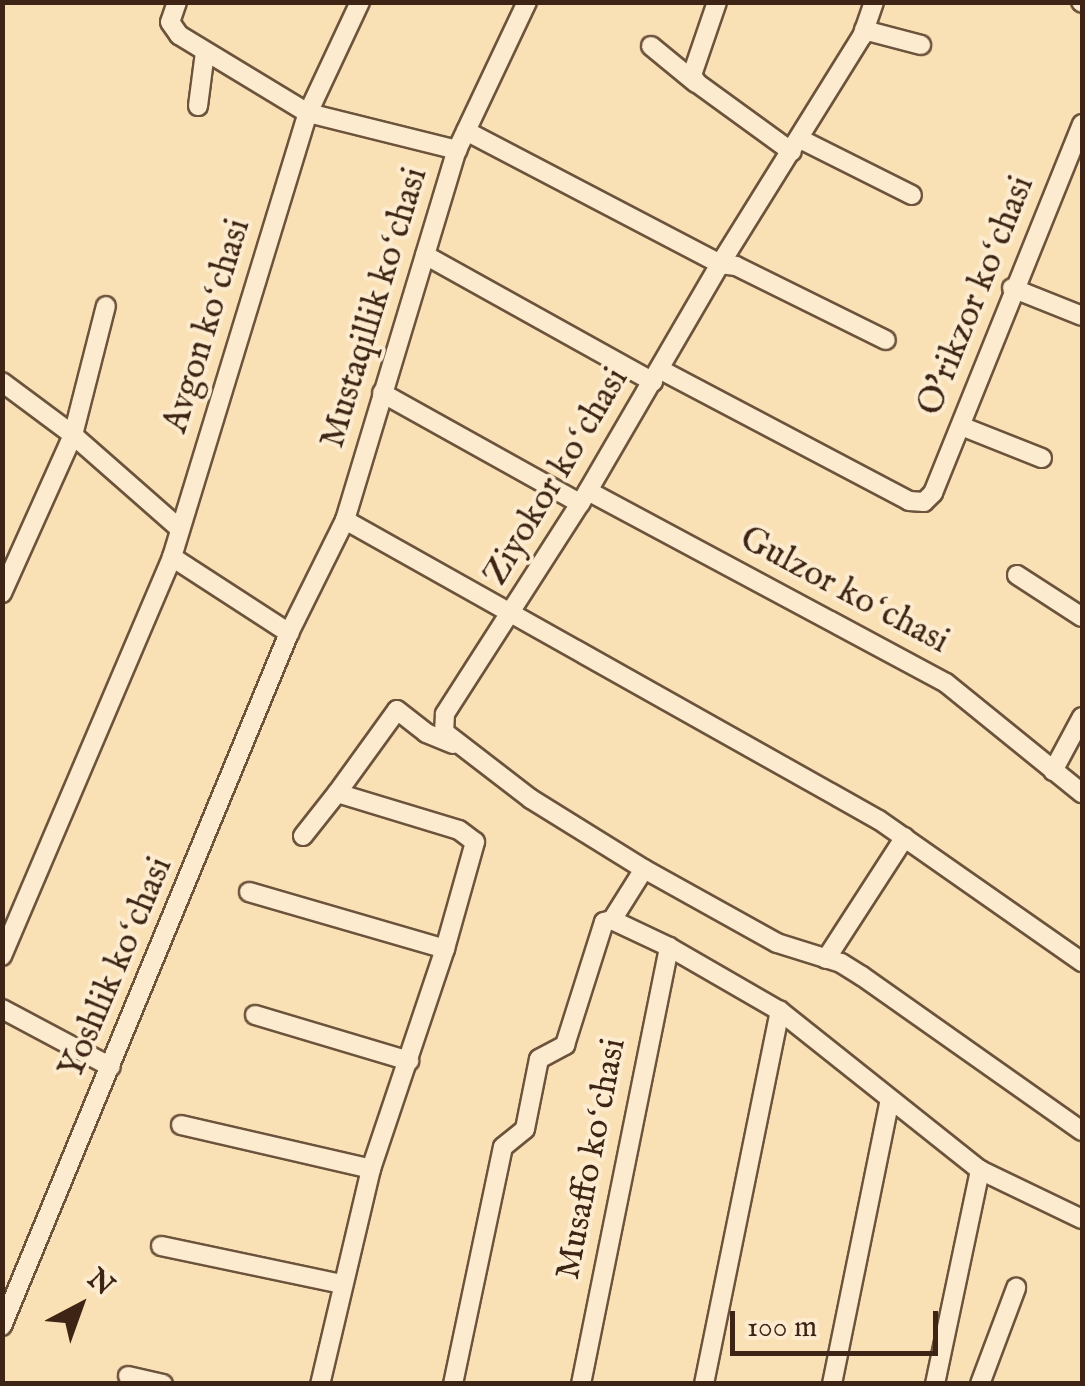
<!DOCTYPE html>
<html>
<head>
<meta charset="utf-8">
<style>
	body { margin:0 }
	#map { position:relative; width:1085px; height:1386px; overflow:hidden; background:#fae0b5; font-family:"IM FELL English",serif }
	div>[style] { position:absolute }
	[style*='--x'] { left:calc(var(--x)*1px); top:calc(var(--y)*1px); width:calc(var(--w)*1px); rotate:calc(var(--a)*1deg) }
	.roads { filter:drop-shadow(2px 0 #6c533c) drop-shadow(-2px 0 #6c533c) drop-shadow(0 2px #6c533c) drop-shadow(0 -2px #6c533c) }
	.minor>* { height:18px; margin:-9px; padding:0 9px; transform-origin:9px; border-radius:9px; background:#fcebcf }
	span { translate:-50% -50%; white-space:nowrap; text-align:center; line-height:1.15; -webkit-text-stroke:8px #fcebcf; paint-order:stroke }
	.street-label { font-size:35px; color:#3d2414 }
	.frame { position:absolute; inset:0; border:5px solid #3d2414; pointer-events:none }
	.north { position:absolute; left:30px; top:1256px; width:100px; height:100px; -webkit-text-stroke:8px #fcebcf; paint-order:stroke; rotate:41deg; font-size:28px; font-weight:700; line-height:40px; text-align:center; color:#3d2414 }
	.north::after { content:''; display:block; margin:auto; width:35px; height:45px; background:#3d2414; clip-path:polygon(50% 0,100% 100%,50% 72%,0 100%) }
	.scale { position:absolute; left:730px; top:1311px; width:208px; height:45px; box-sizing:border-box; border:5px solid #3d2414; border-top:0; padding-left:12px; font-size:30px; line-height:35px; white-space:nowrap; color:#3d2414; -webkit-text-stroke:8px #fcebcf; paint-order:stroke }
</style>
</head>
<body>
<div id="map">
	<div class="roads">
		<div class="minor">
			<div style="--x:177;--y:2;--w:21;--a:109"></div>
			<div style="--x:170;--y:22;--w:16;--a:55"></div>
			<div style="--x:179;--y:35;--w:151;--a:31.2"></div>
			<div style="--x:308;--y:113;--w:154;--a:13.9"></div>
			<div style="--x:717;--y:2;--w:77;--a:108.9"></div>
			<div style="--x:692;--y:75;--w:9;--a:58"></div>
			<div style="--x:697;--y:83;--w:117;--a:36"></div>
			<div style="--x:874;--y:2;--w:36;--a:109"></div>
			<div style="--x:862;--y:36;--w:269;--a:121.9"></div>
			<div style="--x:720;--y:264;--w:263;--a:120.2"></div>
			<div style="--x:588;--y:491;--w:265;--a:122.7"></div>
			<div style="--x:445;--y:714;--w:18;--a:93"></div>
			<div style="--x:444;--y:732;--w:110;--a:37.6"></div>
			<div style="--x:531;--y:799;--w:133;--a:31.8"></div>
			<div style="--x:644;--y:869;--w:152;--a:29.1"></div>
			<div style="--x:777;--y:943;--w:67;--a:17.4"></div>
			<div style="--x:841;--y:963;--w:25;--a:32"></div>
			<div style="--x:862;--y:976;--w:269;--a:35.2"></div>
			<div style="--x:1081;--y:2;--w:1;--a:45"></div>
			<div style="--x:864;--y:30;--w:59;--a:14.7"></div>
			<div style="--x:651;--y:46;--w:58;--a:39.4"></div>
			<div style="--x:198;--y:106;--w:54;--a:-82.6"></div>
			<div style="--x:466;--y:131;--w:287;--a:27.6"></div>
			<div style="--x:720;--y:264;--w:16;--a:7"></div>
			<div style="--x:736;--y:266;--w:167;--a:26.3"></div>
			<div style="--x:800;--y:139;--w:125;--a:26.6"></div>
			<div style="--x:425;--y:255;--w:261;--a:29.1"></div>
			<div style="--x:1012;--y:288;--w:75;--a:21.8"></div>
			<div style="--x:661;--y:370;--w:280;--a:27.8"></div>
			<div style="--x:909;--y:501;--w:15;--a:4"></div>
			<div style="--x:924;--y:502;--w:13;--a:-45"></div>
			<div style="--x:933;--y:493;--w:398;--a:-68"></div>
			<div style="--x:2;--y:382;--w:89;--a:36.7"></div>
			<div style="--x:73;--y:435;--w:142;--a:41.3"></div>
			<div style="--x:382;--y:393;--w:227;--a:29.1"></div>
			<div style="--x:961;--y:426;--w:87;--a:21.6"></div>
			<div style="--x:588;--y:491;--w:406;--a:28.2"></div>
			<div style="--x:946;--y:683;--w:175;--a:39"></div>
			<div style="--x:345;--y:520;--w:612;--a:29.33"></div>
			<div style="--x:879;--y:820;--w:248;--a:35"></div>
			<div style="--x:172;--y:557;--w:140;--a:33"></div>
			<div style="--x:1017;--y:575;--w:77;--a:32.9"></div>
			<div style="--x:2;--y:593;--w:173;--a:-65.8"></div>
			<div style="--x:73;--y:435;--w:133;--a:-75.7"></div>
			<div style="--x:1053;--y:771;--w:61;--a:-61.8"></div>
			<div style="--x:337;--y:793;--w:102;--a:-54.1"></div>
			<div style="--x:397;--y:710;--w:37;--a:38"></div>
			<div style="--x:426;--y:733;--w:29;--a:22"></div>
			<div style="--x:303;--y:836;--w:55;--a:-51.7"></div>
			<div style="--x:337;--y:793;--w:127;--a:16.9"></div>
			<div style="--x:459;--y:830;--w:20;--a:37"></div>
			<div style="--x:475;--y:842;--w:111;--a:105.7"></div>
			<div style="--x:445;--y:949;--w:232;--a:108.6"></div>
			<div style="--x:371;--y:1169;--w:221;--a:103.3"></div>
			<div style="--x:249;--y:892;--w:204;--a:16.2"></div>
			<div style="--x:612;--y:920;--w:60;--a:-57.9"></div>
			<div style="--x:2;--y:956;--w:434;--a:-66.9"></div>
			<div style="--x:172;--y:557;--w:464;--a:-73"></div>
			<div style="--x:308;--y:113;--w:123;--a:-64.9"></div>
			<div style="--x:826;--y:959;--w:145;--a:-57.1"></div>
			<div style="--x:2;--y:1009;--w:123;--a:28"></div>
			<div style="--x:255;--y:1015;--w:161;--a:16.6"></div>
			<div style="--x:181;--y:1125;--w:195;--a:13"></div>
			<div style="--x:161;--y:1246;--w:184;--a:11.9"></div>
			<div style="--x:2;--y:1326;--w:750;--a:-67.5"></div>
			<div style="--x:289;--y:633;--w:126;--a:-63.6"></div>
			<div style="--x:345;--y:520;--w:387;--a:-73.2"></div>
			<div style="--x:457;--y:150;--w:164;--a:-64.7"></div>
			<div style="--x:128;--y:1376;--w:36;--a:13"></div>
			<div style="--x:453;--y:1384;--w:242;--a:-78.1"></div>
			<div style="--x:503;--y:1147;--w:28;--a:-39"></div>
			<div style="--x:525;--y:1129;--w:71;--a:-78.7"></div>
			<div style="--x:539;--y:1059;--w:30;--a:-28"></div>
			<div style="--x:565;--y:1045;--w:129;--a:-72.4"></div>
			<div style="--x:604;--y:922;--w:8;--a:-14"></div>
			<div style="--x:612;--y:920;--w:63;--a:25.3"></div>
			<div style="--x:669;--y:947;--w:128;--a:30"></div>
			<div style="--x:780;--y:1011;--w:256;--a:38.5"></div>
			<div style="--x:980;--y:1170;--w:113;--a:25.7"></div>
			<div style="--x:581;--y:1384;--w:446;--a:-78.6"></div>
			<div style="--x:704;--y:1384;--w:381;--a:-78.5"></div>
			<div style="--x:832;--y:1384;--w:290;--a:-78.5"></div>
			<div style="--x:935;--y:1384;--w:219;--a:-78.1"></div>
			<div style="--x:980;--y:1384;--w:103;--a:-69.4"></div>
		</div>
	</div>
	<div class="street-label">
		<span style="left:977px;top:296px;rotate:-68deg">O'rikzor koʻchasi</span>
		<span style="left:375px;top:308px;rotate:-73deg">Mustaqillik koʻchasi</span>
		<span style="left:208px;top:326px;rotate:-73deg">Avgon koʻchasi</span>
		<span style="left:557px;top:477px;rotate:-59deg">Ziyokor koʻchasi</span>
		<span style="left:844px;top:591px;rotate:28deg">Gulzor koʻchasi</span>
		<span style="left:117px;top:968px;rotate:-67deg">Yoshlik koʻchasi</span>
		<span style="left:592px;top:1159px;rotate:-79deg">Musaffo koʻchasi</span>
	</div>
	<div class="frame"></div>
	<div class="north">N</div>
	<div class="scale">100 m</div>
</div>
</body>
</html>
